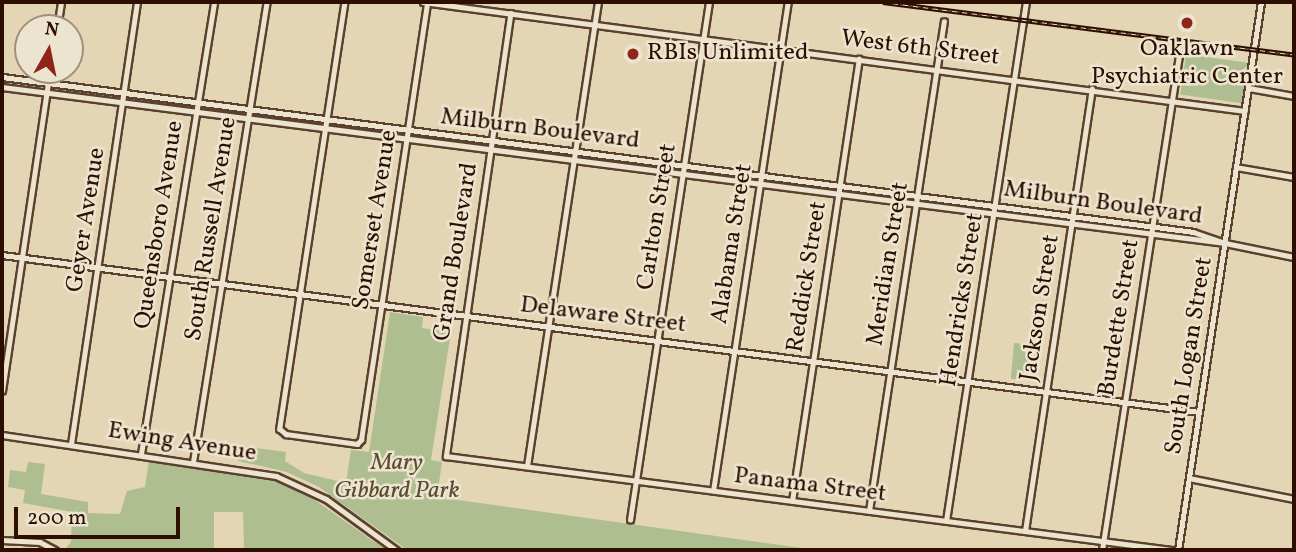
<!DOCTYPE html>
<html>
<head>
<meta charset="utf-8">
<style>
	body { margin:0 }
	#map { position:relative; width:1296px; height:552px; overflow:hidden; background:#e4d5b5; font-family:Vollkorn,serif }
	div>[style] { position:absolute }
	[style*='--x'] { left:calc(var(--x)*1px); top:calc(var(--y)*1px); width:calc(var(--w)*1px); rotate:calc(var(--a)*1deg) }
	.green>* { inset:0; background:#afbe91; transform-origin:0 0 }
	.roads { filter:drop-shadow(2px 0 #5a402d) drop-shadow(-2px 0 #5a402d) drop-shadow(0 2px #5a402d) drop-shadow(0 -2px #5a402d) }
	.minor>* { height:4.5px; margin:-2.25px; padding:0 2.25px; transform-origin:2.25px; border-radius:2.25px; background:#ede4cf }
	.tertiary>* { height:5px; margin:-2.5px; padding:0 2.5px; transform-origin:2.5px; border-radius:2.5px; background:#ede4cf }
	.rail>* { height:4.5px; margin-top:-2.25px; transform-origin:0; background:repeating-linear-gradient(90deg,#ede4cf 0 5px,#2c0f00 0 10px); box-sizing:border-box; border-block:2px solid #2c0f00 }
	.dots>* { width:19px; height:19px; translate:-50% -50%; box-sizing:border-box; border:4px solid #ede4cf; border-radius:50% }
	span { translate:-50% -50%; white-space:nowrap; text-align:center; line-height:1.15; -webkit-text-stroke:5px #ede4cf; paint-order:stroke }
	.street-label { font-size:24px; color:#2c0f00 }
	.poi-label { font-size:24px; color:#2c0f00 }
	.left { translate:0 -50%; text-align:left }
	.park-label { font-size:24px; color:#5a4c33; font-style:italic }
	.frame { position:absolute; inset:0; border:4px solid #2c0f00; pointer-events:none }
	.north { position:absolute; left:14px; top:14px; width:70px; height:70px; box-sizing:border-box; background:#ede4cf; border:2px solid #a08f7c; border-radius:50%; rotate:9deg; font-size:19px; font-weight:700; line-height:28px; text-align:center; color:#2c0f00 }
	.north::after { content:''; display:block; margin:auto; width:24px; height:32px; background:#8f2418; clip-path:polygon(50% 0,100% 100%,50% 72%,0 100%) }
	.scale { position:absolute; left:14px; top:507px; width:166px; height:32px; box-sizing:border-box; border:4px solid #2c0f00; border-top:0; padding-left:9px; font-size:21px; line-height:24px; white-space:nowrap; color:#2c0f00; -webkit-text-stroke:5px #ede4cf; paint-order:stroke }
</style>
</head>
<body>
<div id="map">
	<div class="green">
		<div style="left:1186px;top:54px;width:62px;height:41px;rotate:8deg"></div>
		<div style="clip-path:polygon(390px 312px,423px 317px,422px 328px,451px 332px,431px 460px,442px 462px,437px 497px,816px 550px,407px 550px,319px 487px,287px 472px,238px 461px,240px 446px,286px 452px,285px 461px,304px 473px,346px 483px,351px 450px,369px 452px)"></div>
		<div style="left:1014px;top:343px;width:23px;height:36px;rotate:5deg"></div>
		<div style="clip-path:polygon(149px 459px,280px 480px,302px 491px,386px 550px,244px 550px,243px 512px,214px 512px,214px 550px,64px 550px,71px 542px,72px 512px,23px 503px,25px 490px,8px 487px,10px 470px,26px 472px,28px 462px,45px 464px,41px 494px,88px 502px,88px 513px,120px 514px,127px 491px,145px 487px)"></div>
	</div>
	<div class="roads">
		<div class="minor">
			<div style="--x:345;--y:2;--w:432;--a:98.7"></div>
			<div style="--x:280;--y:429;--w:8;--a:40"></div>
			<div style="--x:286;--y:434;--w:72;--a:8"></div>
			<div style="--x:357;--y:444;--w:6;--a:-45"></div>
			<div style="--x:361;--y:440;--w:443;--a:-81.4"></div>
			<div style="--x:423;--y:2;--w:829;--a:7.55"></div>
			<div style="--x:511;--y:13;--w:448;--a:98.3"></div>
			<div style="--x:446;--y:456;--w:731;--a:7.39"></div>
			<div style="--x:57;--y:28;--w:26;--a:-81"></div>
			<div style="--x:1249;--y:88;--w:46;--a:10.1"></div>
			<div style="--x:1236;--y:167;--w:59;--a:9.8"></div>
			<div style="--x:2;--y:255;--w:1207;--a:7.47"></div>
			<div style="--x:2;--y:391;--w:325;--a:-81.5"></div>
			<div style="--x:71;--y:444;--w:447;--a:-81.5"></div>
			<div style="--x:141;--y:454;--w:458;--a:-80.8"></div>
			<div style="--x:193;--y:462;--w:466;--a:-80.9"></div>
			<div style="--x:527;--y:466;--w:469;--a:-81.3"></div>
			<div style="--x:1189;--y:478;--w:107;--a:11.3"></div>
			<div style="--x:713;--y:491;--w:494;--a:-81.3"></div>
			<div style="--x:792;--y:501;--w:447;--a:-81.4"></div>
			<div style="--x:869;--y:511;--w:495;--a:-81.3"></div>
			<div style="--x:630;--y:520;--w:524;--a:-81.33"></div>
			<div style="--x:946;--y:521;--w:525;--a:-81.24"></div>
			<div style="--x:1025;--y:531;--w:447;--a:-81.4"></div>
			<div style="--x:2;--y:540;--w:38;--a:3"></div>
			<div style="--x:40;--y:542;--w:17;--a:28"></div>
			<div style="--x:1102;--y:550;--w:507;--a:-81.15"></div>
		</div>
		<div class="tertiary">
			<div style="--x:2;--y:77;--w:1201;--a:7.41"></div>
			<div style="--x:1193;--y:232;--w:31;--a:19"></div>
			<div style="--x:2;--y:87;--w:1233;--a:7.27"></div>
			<div style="--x:1225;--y:243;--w:70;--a:11.5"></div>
			<div style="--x:2;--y:435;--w:277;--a:8.5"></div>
			<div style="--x:276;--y:476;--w:55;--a:24.7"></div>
			<div style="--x:326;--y:499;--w:87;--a:36.1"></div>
			<div style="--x:1178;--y:550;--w:554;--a:-81.39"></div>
		</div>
	</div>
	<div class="rail">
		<div style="--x:883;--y:2;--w:414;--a:7.3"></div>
	</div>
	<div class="dots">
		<div style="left:1187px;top:23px;background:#8f2418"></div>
		<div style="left:633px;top:54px;background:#8f2418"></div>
	</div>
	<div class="street-label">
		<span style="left:920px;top:49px;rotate:7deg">West 6th Street</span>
		<span style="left:540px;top:130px;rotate:7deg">Milburn Boulevard</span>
		<span style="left:1103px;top:204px;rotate:8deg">Milburn Boulevard</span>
		<span style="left:658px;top:217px;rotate:-81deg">Carlton Street</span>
		<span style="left:87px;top:220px;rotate:-81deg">Geyer Avenue</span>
		<span style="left:376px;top:220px;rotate:-81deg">Somerset Avenue</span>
		<span style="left:160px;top:225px;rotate:-81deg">Queensboro Avenue</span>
		<span style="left:212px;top:229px;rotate:-81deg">South Russell Avenue</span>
		<span style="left:733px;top:244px;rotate:-81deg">Alabama Street</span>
		<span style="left:457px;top:252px;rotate:-81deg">Grand Boulevard</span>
		<span style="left:889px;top:264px;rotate:-81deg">Meridian Street</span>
		<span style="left:808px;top:277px;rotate:-81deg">Reddick Street</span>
		<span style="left:963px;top:300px;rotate:-81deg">Hendricks Street</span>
		<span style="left:1041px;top:308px;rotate:-81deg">Jackson Street</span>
		<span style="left:603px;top:316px;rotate:7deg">Delaware Street</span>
		<span style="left:1120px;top:318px;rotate:-81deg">Burdette Street</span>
		<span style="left:1190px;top:356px;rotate:-81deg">South Logan Street</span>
		<span style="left:182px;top:443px;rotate:9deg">Ewing Avenue</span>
		<span style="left:810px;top:486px;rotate:7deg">Panama Street</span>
	</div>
	<div class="poi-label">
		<span style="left:1187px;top:64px">Oaklawn<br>Psychiatric Center</span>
		<span class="left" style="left:647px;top:54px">RBIs Unlimited</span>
	</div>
	<div class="park-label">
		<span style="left:397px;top:478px">Mary<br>Gibbard Park</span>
	</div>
	<div class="frame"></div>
	<div class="north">N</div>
	<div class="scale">200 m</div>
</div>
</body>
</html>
